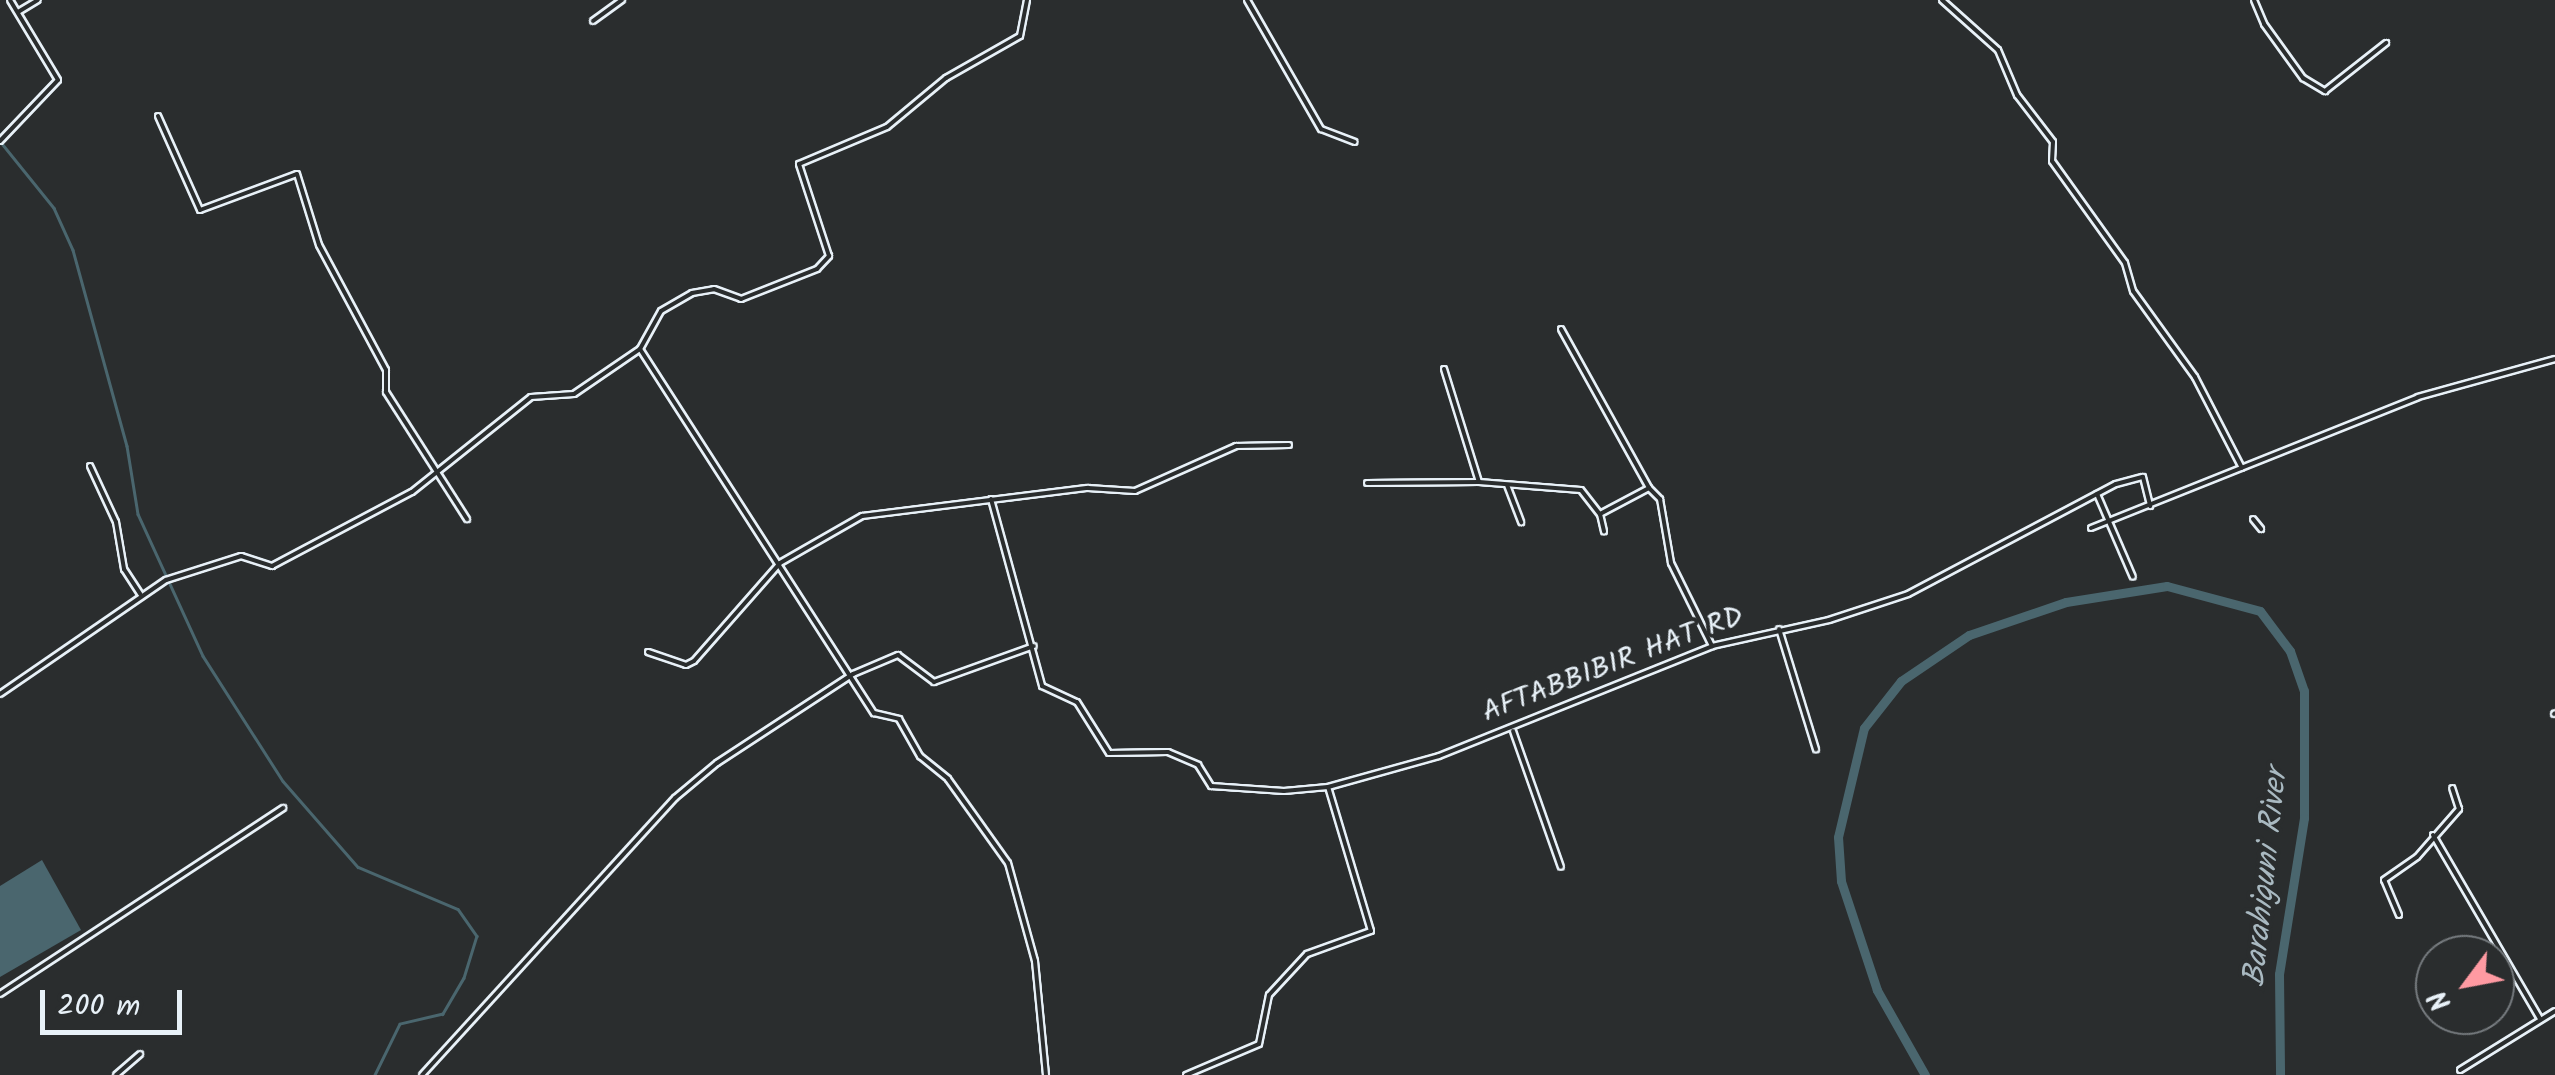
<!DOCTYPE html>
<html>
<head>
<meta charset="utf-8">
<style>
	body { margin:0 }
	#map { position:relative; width:2555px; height:1075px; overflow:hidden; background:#2a2d2e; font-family:Kalam,sans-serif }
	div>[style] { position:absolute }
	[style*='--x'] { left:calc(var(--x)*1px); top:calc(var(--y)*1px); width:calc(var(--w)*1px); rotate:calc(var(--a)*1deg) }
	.water>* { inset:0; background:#4a666e }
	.stream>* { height:2.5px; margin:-1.25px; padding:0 1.25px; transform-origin:1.25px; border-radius:1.25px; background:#4a666e }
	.river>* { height:9px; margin:-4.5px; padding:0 4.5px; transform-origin:4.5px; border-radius:4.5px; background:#4a666e }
	.roads { filter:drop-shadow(2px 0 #e8f1f8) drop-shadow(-2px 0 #e8f1f8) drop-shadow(0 2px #e8f1f8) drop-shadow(0 -2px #e8f1f8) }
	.street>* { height:4px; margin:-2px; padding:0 2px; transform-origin:2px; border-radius:2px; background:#2a2d2e }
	span { translate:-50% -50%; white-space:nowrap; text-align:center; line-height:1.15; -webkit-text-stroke:8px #2a2d2e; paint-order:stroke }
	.street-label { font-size:30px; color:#e8f1f8 }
	.water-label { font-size:32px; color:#a9b9c1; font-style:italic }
	.north { position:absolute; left:2415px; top:935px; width:100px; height:100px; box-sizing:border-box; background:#2a2d2e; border:2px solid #767b7f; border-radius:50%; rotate:238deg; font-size:28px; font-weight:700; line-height:40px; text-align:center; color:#e8f1f8 }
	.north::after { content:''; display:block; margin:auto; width:35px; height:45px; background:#ff9aa2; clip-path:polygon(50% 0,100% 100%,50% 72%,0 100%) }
	.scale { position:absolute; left:40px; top:990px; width:142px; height:45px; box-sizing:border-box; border:5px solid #e8f1f8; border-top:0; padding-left:12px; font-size:30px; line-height:35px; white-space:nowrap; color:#e8f1f8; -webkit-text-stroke:8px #2a2d2e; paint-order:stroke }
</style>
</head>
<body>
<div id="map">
	<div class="water">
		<div style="clip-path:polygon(42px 860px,81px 930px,0 977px,0 886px)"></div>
	</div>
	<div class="stream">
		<div style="--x:0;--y:141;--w:86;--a:51.1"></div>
		<div style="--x:54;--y:208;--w:46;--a:65.7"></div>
		<div style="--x:73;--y:250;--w:203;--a:74.6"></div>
		<div style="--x:127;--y:446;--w:69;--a:80.8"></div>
		<div style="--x:138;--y:514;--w:156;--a:65.4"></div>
		<div style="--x:203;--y:656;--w:148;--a:57.4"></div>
		<div style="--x:283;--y:781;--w:114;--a:48.9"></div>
		<div style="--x:358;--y:867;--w:108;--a:22.8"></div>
		<div style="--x:458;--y:909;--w:33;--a:55"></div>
		<div style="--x:477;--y:936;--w:44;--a:107.2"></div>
		<div style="--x:464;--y:978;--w:42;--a:120.3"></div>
		<div style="--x:443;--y:1014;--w:44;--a:166.9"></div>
		<div style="--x:400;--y:1024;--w:57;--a:116.1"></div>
	</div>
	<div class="river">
		<div style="--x:1925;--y:1075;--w:98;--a:-119.5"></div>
		<div style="--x:1877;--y:990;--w:115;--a:-108.3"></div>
		<div style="--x:1841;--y:881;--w:44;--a:-93.9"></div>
		<div style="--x:1838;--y:837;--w:112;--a:-76.6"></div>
		<div style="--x:1864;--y:728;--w:60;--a:-51.8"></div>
		<div style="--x:1901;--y:681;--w:82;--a:-34.1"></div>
		<div style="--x:1969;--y:635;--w:102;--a:-18.8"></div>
		<div style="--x:2066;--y:602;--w:102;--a:-9"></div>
		<div style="--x:2167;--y:586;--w:96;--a:15"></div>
		<div style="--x:2260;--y:611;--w:50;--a:53.1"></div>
		<div style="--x:2290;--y:651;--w:42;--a:70.7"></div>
		<div style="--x:2304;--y:691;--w:127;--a:90"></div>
		<div style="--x:2304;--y:818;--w:158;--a:99.1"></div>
		<div style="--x:2279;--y:974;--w:101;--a:89.4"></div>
	</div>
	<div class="roads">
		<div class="street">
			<div style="--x:1247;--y:0;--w:149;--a:60.2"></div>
			<div style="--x:1321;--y:129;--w:36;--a:21"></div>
			<div style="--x:1942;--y:0;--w:75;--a:41.8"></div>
			<div style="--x:1998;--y:50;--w:49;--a:67.1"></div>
			<div style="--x:2017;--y:95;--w:59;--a:52.5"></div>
			<div style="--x:2053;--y:142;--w:19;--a:93"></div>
			<div style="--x:2052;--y:161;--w:125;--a:54.4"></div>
			<div style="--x:2125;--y:263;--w:29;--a:74"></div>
			<div style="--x:2133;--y:291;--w:106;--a:54.2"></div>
			<div style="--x:2195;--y:377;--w:102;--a:62.7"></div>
			<div style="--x:2254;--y:0;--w:26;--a:67"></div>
			<div style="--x:2264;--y:24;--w:67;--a:54.2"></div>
			<div style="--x:2303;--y:78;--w:26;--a:31"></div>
			<div style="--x:2325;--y:91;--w:78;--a:-38.2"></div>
			<div style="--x:18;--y:12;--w:23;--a:-31"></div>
			<div style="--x:593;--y:21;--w:36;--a:-36"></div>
			<div style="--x:158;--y:116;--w:103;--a:65.9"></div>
			<div style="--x:200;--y:210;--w:103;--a:-20.4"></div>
			<div style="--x:297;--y:174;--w:74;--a:72.8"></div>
			<div style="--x:319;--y:245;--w:142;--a:61.8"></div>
			<div style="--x:386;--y:370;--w:22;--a:90"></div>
			<div style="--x:386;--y:392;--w:151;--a:57.5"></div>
			<div style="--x:0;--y:141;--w:84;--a:-46.4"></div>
			<div style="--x:58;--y:80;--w:93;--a:-121"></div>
			<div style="--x:1561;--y:329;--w:182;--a:61"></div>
			<div style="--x:1649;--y:488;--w:55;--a:152"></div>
			<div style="--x:640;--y:349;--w:433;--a:57.3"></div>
			<div style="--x:874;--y:713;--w:26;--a:13"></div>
			<div style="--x:899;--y:719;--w:43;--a:60.4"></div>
			<div style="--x:920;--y:756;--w:36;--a:39"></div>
			<div style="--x:948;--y:779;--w:103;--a:54.5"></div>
			<div style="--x:1008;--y:863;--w:102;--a:74.6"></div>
			<div style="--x:1035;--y:961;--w:115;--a:84.5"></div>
			<div style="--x:1444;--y:369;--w:118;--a:72.8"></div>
			<div style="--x:90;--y:466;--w:62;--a:65.1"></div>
			<div style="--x:116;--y:522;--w:48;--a:80.3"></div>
			<div style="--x:124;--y:569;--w:30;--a:57"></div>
			<div style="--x:1367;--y:483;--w:112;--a:-0.5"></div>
			<div style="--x:1479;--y:482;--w:102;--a:4.5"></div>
			<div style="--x:1581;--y:490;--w:31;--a:52"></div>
			<div style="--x:1600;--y:514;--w:18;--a:77"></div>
			<div style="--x:1507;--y:485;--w:40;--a:69"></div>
			<div style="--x:1649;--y:488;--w:16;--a:45"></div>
			<div style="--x:1660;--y:499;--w:65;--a:80.2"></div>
			<div style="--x:1671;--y:563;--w:93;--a:63.7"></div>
			<div style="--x:2097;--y:494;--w:90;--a:66.6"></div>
			<div style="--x:991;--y:499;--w:194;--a:74.7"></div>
			<div style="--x:1042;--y:686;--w:38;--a:25"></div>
			<div style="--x:1077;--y:702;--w:60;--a:57.9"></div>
			<div style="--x:1109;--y:753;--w:59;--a:-1"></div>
			<div style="--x:1168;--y:752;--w:33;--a:23"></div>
			<div style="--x:1198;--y:765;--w:25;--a:58"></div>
			<div style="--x:1211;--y:786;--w:73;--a:3.9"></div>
			<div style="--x:1284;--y:791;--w:44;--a:-5.2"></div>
			<div style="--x:1328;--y:787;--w:115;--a:-15.6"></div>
			<div style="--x:1439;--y:756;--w:294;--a:-21.9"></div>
			<div style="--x:1712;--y:646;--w:120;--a:-12.5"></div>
			<div style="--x:1829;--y:620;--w:83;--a:-18.2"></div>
			<div style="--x:1908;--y:594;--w:235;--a:-27.9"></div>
			<div style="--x:2116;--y:484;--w:28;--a:-15"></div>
			<div style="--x:2143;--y:477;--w:30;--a:76"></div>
			<div style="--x:2253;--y:519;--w:13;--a:51"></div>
			<div style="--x:2091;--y:528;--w:352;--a:-21.8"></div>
			<div style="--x:2418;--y:397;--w:142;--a:-15.5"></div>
			<div style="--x:1779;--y:629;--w:126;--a:72.9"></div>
			<div style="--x:648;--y:652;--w:40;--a:18.9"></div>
			<div style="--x:686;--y:665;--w:9;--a:-27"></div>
			<div style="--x:694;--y:661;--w:130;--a:-48.7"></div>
			<div style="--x:780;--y:563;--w:95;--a:-29.8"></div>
			<div style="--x:862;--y:516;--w:228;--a:-7.1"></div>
			<div style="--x:1088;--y:488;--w:47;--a:3.7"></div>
			<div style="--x:1135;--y:491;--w:111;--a:-24"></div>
			<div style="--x:1236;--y:446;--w:53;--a:-1.1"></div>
			<div style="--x:0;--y:694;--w:201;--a:-34.5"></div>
			<div style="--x:166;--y:580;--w:79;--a:-17.7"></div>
			<div style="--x:241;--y:556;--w:33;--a:18"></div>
			<div style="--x:272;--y:566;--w:158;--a:-27.9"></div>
			<div style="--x:412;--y:492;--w:152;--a:-38.6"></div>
			<div style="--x:531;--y:397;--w:43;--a:-4"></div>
			<div style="--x:574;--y:394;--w:80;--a:-34.3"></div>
			<div style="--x:640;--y:349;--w:43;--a:-61.1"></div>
			<div style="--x:661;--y:311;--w:36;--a:-30"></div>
			<div style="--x:692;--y:293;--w:22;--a:-10"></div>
			<div style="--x:714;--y:289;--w:29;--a:20"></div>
			<div style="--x:741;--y:299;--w:82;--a:-21.5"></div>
			<div style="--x:817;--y:269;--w:18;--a:-47"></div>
			<div style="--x:829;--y:256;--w:97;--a:-108.1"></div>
			<div style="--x:799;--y:164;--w:95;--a:-22.8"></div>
			<div style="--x:887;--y:127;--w:77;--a:-39.7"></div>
			<div style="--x:946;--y:78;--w:85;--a:-29.6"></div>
			<div style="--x:1020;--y:36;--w:37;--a:-79"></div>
			<div style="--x:2554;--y:714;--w:1;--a:-45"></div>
			<div style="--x:1513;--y:731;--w:144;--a:70.6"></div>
			<div style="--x:2433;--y:835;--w:213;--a:59.8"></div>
			<div style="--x:2399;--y:915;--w:38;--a:-113"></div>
			<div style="--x:2384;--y:880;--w:40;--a:-34.9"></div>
			<div style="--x:2417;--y:857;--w:64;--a:-48.8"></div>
			<div style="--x:2459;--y:809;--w:22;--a:-108"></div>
			<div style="--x:0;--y:994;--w:339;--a:-33.3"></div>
			<div style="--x:2460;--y:1070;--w:112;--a:-31.8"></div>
			<div style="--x:116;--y:1075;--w:32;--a:-41"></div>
			<div style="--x:422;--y:1075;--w:375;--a:-47.6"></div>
			<div style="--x:675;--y:798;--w:55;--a:-39.8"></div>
			<div style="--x:717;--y:763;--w:163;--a:-33.2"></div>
			<div style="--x:853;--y:674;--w:49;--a:-22.9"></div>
			<div style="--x:898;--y:655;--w:45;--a:36.9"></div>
			<div style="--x:934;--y:682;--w:106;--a:-19.8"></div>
			<div style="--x:1186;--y:1075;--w:79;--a:-23"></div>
			<div style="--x:1259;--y:1044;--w:50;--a:-78.5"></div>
			<div style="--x:1269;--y:995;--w:56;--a:-47.2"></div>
			<div style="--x:1307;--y:954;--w:68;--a:-19.8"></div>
			<div style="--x:1371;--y:931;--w:150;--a:-106.6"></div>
		</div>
	</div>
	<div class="street-label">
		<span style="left:1613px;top:665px;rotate:-21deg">AFTABBIBIR HAT RD</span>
	</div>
	<div class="water-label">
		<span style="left:2267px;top:878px;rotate:-84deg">Barahiguni River</span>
	</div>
	<div class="north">N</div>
	<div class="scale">200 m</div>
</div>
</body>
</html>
